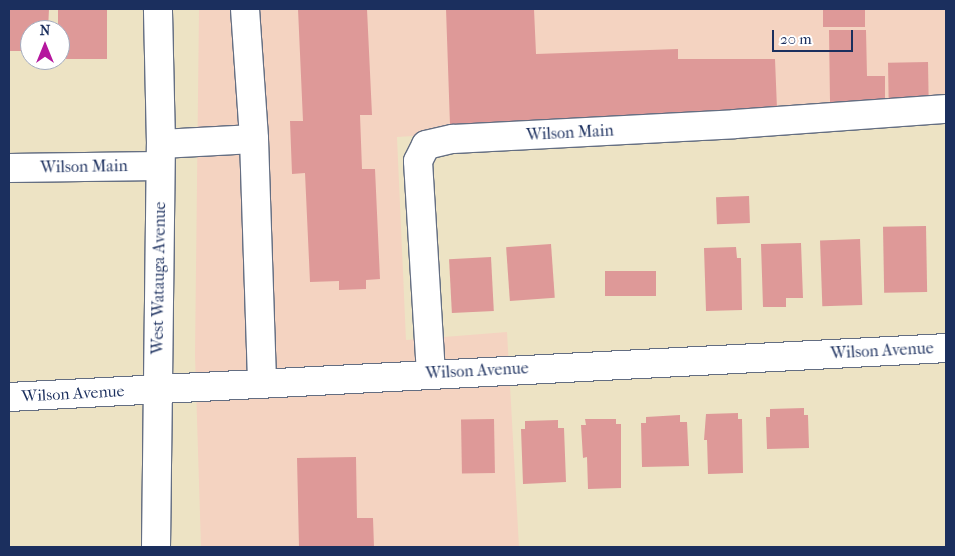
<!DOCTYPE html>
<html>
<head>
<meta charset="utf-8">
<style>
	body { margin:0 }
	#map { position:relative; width:955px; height:556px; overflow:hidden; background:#ede3c4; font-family:"IM FELL French Canon",serif }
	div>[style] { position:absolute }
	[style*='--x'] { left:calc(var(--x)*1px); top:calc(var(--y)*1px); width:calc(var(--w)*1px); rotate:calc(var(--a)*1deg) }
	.built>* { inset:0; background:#f4d3c1 }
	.building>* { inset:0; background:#de9998; transform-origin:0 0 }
	.roads { filter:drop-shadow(1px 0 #646e82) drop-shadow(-1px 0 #646e82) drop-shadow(0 1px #646e82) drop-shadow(0 -1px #646e82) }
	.minor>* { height:28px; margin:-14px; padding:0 14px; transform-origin:14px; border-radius:14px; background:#fff }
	span { translate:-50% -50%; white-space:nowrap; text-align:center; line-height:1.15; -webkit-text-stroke:4px #fff; paint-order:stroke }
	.street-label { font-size:16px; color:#1b2f5e }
	.frame { position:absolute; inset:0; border:10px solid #1b2f5e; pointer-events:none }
	.north { position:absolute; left:20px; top:20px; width:50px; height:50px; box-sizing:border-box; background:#fff; border:1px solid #a4acbf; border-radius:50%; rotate:0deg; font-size:14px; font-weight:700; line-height:20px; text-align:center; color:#1b2f5e }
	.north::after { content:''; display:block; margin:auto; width:18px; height:22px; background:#b5179e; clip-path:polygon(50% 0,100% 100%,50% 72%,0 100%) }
	.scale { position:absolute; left:772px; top:30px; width:81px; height:22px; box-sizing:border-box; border:2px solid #1b2f5e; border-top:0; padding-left:6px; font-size:15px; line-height:18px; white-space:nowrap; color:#1b2f5e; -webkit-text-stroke:4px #fff; paint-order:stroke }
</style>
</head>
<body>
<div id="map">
	<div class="built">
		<div style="clip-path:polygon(199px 9px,946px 9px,946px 103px,397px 137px,406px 340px,507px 332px,519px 547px,201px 547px,195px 355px)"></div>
	</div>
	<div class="building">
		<div style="clip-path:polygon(9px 9px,49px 9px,48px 30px,30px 30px,30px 51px,9px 51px)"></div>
		<div style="left:58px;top:9px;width:49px;height:50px"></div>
		<div style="clip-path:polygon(298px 9px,367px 9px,372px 115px,360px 115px,362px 169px,375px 169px,380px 279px,366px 280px,366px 289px,339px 290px,339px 281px,310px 282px,305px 173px,292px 174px,290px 121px,303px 121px)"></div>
		<div style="clip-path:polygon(446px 9px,534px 9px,536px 54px,678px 49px,678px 59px,775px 59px,777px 109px,729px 115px,450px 125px)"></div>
		<div style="left:823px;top:9px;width:42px;height:18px"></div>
		<div style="clip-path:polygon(829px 30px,866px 30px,867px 76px,885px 76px,885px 101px,830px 102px)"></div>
		<div style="left:928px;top:62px;width:39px;height:40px;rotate:89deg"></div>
		<div style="left:749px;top:196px;width:27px;height:33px;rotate:88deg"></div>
		<div style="left:926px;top:226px;width:66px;height:43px;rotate:89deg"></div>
		<div style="left:860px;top:239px;width:66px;height:40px;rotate:88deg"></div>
		<div style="clip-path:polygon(801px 243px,803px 298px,786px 298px,786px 307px,763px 307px,761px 244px)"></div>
		<div style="left:551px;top:244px;width:54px;height:45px;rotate:86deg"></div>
		<div style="clip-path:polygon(736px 247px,737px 258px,741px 258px,742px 310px,706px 311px,704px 248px)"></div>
		<div style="left:491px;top:257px;width:54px;height:42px;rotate:87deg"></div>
		<div style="left:605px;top:271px;width:51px;height:25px"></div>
		<div style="clip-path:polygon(804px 408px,804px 415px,808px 415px,809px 448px,767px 449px,766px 417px,770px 417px,770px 409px)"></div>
		<div style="clip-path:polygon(738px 413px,738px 419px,742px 419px,743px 473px,708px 474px,707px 440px,704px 440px,706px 414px)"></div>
		<div style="clip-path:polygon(680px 415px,680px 422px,687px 422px,689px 466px,642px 467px,641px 423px,646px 423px,646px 417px)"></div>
		<div style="left:494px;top:419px;width:54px;height:33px;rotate:89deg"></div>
		<div style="clip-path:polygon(585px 419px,616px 419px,616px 424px,621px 424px,621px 488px,588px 489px,587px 457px,583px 458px,581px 425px,586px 425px)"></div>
		<div style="clip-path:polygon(558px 420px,558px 428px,564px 428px,566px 482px,523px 484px,521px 429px,525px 429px,525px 421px)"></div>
		<div style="clip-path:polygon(356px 457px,357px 518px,373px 518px,374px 547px,299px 547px,297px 458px)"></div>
	</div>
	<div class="roads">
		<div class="minor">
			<div style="--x:245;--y:9;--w:130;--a:86"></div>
			<div style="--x:254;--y:139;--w:244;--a:88.1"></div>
			<div style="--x:161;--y:144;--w:93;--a:-3.1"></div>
			<div style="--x:9;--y:168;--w:151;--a:-0.8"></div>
			<div style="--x:431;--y:374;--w:213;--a:-93.5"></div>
			<div style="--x:418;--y:161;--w:18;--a:-63"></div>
			<div style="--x:426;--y:145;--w:28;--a:-13"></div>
			<div style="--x:453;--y:139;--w:282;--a:-3"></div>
			<div style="--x:735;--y:124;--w:212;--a:-4.1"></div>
			<div style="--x:9;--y:397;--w:938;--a:-2.99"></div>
			<div style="--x:156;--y:547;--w:403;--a:-89.3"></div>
			<div style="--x:161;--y:144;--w:135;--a:-91.3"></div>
		</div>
	</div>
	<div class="street-label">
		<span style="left:570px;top:133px;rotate:-3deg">Wilson Main</span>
		<span style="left:84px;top:167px;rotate:-1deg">Wilson Main</span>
		<span style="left:159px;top:278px;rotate:-89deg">West Watauga Avenue</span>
		<span style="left:882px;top:351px;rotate:-3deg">Wilson Avenue</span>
		<span style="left:477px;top:371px;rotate:-3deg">Wilson Avenue</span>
		<span style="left:73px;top:394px;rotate:-3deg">Wilson Avenue</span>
	</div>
	<div class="frame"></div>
	<div class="north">N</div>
	<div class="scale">20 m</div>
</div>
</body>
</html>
